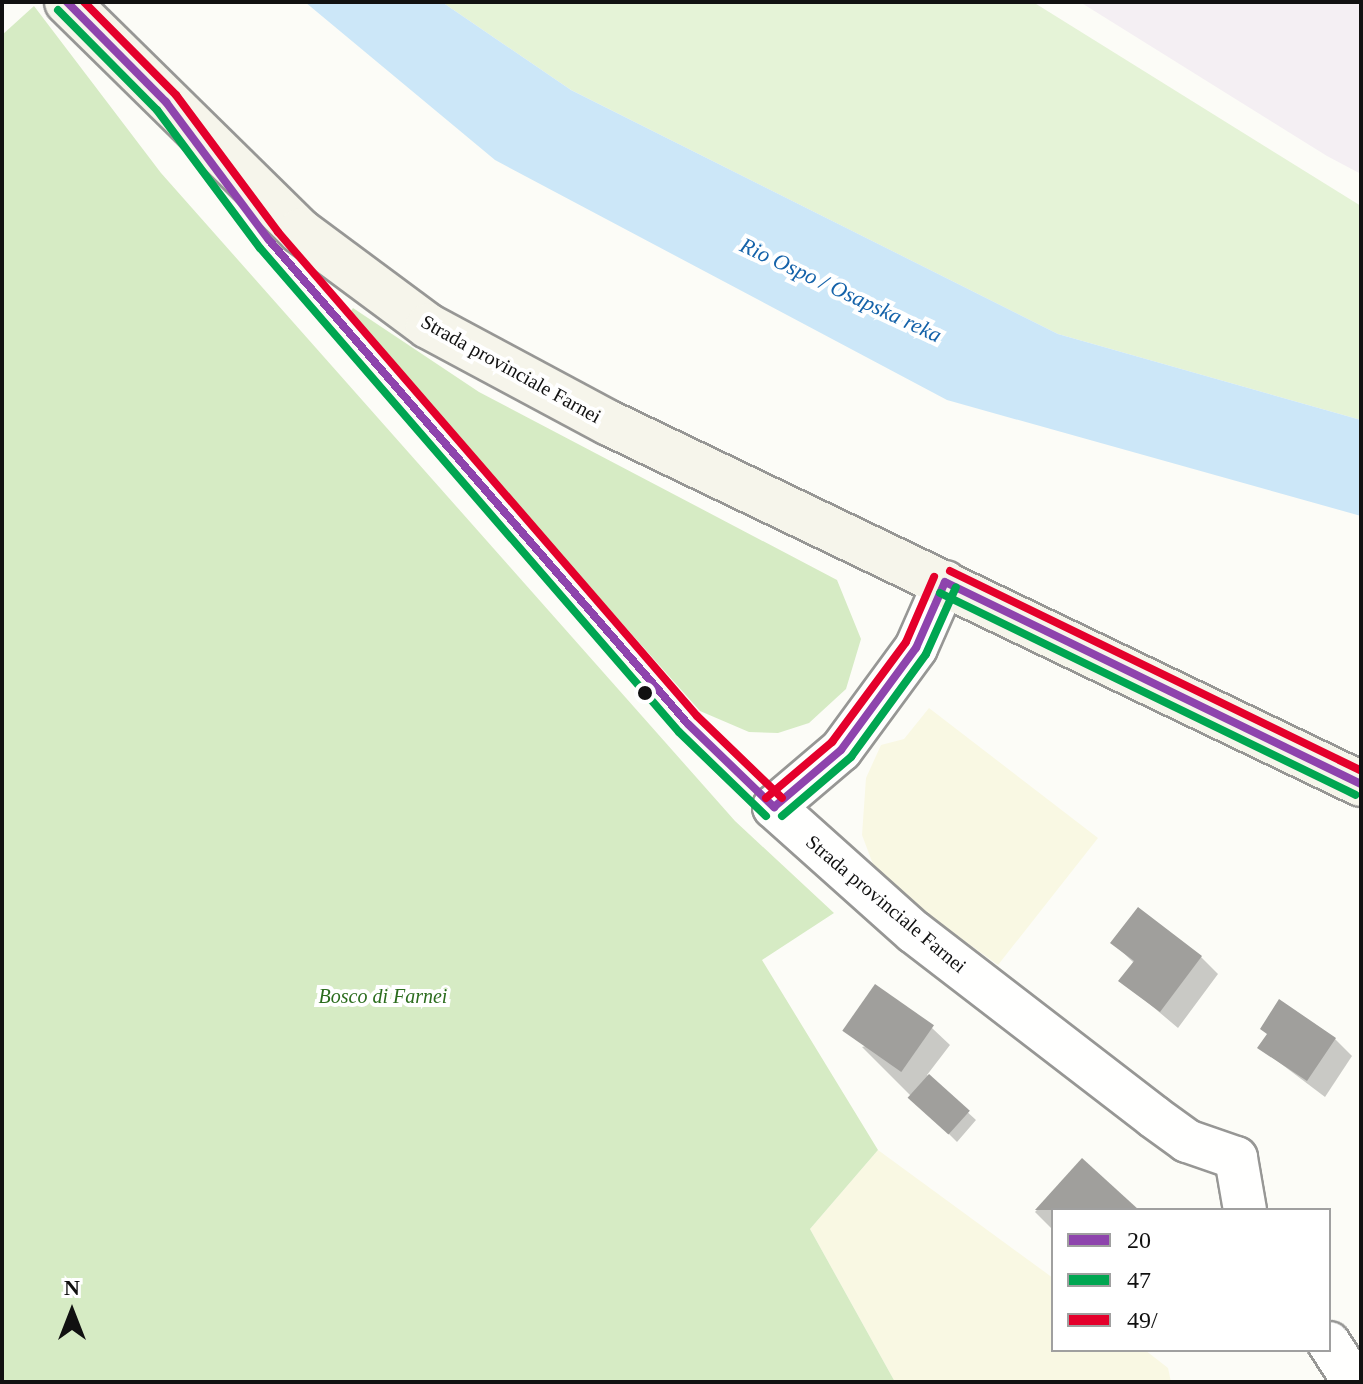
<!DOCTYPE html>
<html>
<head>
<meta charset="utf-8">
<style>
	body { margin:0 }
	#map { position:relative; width:1363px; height:1384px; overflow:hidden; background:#fcfcf7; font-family:"Times New Roman",serif }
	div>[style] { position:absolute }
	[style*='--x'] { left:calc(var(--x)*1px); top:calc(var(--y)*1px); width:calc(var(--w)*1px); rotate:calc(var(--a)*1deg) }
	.industrial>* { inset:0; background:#f4eff3 }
	.farmland>* { inset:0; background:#f9f8e3 }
	.green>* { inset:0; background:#e5f3d7 }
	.forest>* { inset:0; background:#d6ebc4 }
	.water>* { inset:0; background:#cce7f8 }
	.shadow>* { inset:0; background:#0003 }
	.building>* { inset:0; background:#a09f9c; transform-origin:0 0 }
	.roads { filter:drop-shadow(2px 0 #979795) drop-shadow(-2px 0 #979795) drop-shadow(0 2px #979795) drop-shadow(0 -2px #979795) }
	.minor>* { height:42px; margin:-21px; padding:0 21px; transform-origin:21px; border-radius:21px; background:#fffffe }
	.secondary>* { height:44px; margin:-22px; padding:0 22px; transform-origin:22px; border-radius:22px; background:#f6f5eb }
	.bus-1>* { height:8px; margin:-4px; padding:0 4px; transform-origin:4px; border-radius:4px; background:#8e44ad }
	.bus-2>* { height:8px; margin:-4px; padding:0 4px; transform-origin:4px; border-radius:4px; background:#00a651 }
	.bus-3>* { height:8px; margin:-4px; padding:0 4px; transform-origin:4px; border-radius:4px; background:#e4002b }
	.dots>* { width:22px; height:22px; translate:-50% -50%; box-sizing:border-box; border:4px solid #fff; border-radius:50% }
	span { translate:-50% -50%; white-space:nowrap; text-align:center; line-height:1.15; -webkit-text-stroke:8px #fff; paint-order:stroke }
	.street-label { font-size:20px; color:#111 }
	.park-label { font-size:20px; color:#2b6c1d; font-style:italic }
	.water-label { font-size:22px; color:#1462a9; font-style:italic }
	.frame { position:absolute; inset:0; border:4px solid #111; pointer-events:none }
	.legend { position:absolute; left:1051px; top:1208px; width:280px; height:144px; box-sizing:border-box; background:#fff; border:2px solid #a0a0a0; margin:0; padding:10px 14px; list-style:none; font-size:24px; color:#111 }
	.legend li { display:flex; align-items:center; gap:16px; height:40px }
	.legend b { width:40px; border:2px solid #a0a0a0 }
	.north { position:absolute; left:32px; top:1272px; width:80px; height:80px; -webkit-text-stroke:6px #fff; paint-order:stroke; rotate:0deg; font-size:22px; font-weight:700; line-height:32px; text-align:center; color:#111 }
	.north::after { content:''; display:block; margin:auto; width:28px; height:36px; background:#111; clip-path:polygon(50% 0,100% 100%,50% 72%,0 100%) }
</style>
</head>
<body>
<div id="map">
	<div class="industrial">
		<div style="clip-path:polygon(1080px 2px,1361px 2px,1361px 174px,1327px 156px)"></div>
	</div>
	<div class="farmland">
		<div style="clip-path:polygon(929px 708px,1098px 838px,998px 965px,895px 891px,874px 867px,862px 835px,866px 778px,881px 745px,904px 739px)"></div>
		<div style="clip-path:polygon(878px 1150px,1053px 1278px,1053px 1350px,1145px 1350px,1168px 1368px,1171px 1382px,895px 1382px,810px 1229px)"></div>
	</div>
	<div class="green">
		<div style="clip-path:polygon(442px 2px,1033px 2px,1361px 206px,1361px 420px,1058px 334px,571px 90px)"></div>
	</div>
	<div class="forest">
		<div style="clip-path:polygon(34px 6px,161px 173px,735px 821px,834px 913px,762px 960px,878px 1150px,810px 1229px,895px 1382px,2px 1382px,2px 35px)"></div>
		<div style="clip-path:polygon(353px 308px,479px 392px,837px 580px,861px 639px,846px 689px,809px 723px,778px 733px,749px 732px,700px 711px,348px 315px)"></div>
	</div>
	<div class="water">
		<div style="clip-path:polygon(305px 2px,442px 2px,571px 90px,1058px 334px,1361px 420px,1361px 516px,947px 400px,495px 160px)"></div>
	</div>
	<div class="shadow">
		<div style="clip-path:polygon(1113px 943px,1201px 957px,1218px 974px,1178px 1028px,1121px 980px,1134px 963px)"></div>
		<div style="clip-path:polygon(932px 1028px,950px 1045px,927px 1075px,976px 1120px,957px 1142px,862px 1047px)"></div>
		<div style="clip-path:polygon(1268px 1035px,1335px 1039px,1352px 1056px,1325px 1097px,1260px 1048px)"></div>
		<div style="clip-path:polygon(1082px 1161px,1136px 1210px,1053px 1210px,1053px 1230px,1035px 1212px)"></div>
	</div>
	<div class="building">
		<div style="clip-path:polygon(1138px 907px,1202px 956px,1160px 1012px,1118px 981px,1134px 961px,1110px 943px)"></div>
		<div style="left:875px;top:984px;width:72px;height:57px;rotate:35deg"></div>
		<div style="clip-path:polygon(1279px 999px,1336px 1038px,1307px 1081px,1257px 1048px,1267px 1034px,1260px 1029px)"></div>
		<div style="left:929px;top:1074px;width:55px;height:32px;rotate:42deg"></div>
		<div style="clip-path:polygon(1082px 1158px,1139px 1210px,1035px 1210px)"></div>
	</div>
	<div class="roads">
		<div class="minor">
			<div style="--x:945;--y:582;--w:72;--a:113.7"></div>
			<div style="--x:916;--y:648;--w:127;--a:126.3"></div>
			<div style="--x:841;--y:750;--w:88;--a:139.6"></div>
			<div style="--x:774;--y:807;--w:188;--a:41.8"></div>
			<div style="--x:914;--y:932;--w:303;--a:37.6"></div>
			<div style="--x:1154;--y:1117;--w:41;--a:36"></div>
			<div style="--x:1187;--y:1141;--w:52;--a:19.1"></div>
			<div style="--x:1236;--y:1158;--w:53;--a:80.2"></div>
			<div style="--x:1329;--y:1343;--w:46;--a:57.3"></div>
		</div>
		<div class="secondary">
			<div style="--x:67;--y:2;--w:327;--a:44.5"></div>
			<div style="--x:300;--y:231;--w:159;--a:36.6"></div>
			<div style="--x:428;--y:326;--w:205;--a:28.2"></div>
			<div style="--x:609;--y:423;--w:834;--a:25.64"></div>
		</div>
	</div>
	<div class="bus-1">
		<div style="--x:67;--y:2;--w:141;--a:45.3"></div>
		<div style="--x:166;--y:102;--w:172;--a:53.3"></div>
		<div style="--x:269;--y:240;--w:640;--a:49.12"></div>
		<div style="--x:688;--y:724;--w:120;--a:44"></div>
		<div style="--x:945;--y:582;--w:462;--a:25.9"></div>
		<div style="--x:774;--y:807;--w:88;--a:-40.4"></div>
		<div style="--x:841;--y:750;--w:127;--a:-53.7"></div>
		<div style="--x:916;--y:648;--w:72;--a:-66.3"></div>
	</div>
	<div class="bus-2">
		<div style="--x:58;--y:10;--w:141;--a:45.3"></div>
		<div style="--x:157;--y:110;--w:172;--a:53.3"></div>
		<div style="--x:260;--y:248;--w:640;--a:49.12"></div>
		<div style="--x:679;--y:732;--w:121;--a:44"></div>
		<div style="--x:940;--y:593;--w:462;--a:25.9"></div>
		<div style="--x:782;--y:816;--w:91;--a:-40.5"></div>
		<div style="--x:851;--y:757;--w:127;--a:-53.9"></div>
		<div style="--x:926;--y:654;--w:73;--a:-65.9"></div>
	</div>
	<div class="bus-3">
		<div style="--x:84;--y:2;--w:131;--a:45.3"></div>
		<div style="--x:176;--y:95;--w:171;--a:53.3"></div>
		<div style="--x:278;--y:232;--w:640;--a:49.12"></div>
		<div style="--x:697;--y:716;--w:118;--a:44"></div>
		<div style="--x:950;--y:571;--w:457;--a:25.9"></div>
		<div style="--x:766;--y:798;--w:87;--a:-40.3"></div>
		<div style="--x:832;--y:742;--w:124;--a:-53.5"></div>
		<div style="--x:906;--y:642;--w:71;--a:-66.7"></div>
	</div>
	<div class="dots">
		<div style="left:645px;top:693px;background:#111"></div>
	</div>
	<div class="street-label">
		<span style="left:511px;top:369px;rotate:29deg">Strada provinciale Farnei</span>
		<span style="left:886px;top:904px;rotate:40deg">Strada provinciale Farnei</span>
	</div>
	<div class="park-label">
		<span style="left:383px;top:996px">Bosco di Farnei</span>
	</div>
	<div class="water-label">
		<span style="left:841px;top:290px;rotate:25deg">Rio Ospo / Osapska reka</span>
	</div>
	<div class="frame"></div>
	<ul class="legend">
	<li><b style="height:10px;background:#8e44ad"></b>20</li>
	<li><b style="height:10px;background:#00a651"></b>47</li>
	<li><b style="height:10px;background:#e4002b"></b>49/</li>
	</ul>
	<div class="north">N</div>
</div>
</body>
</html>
